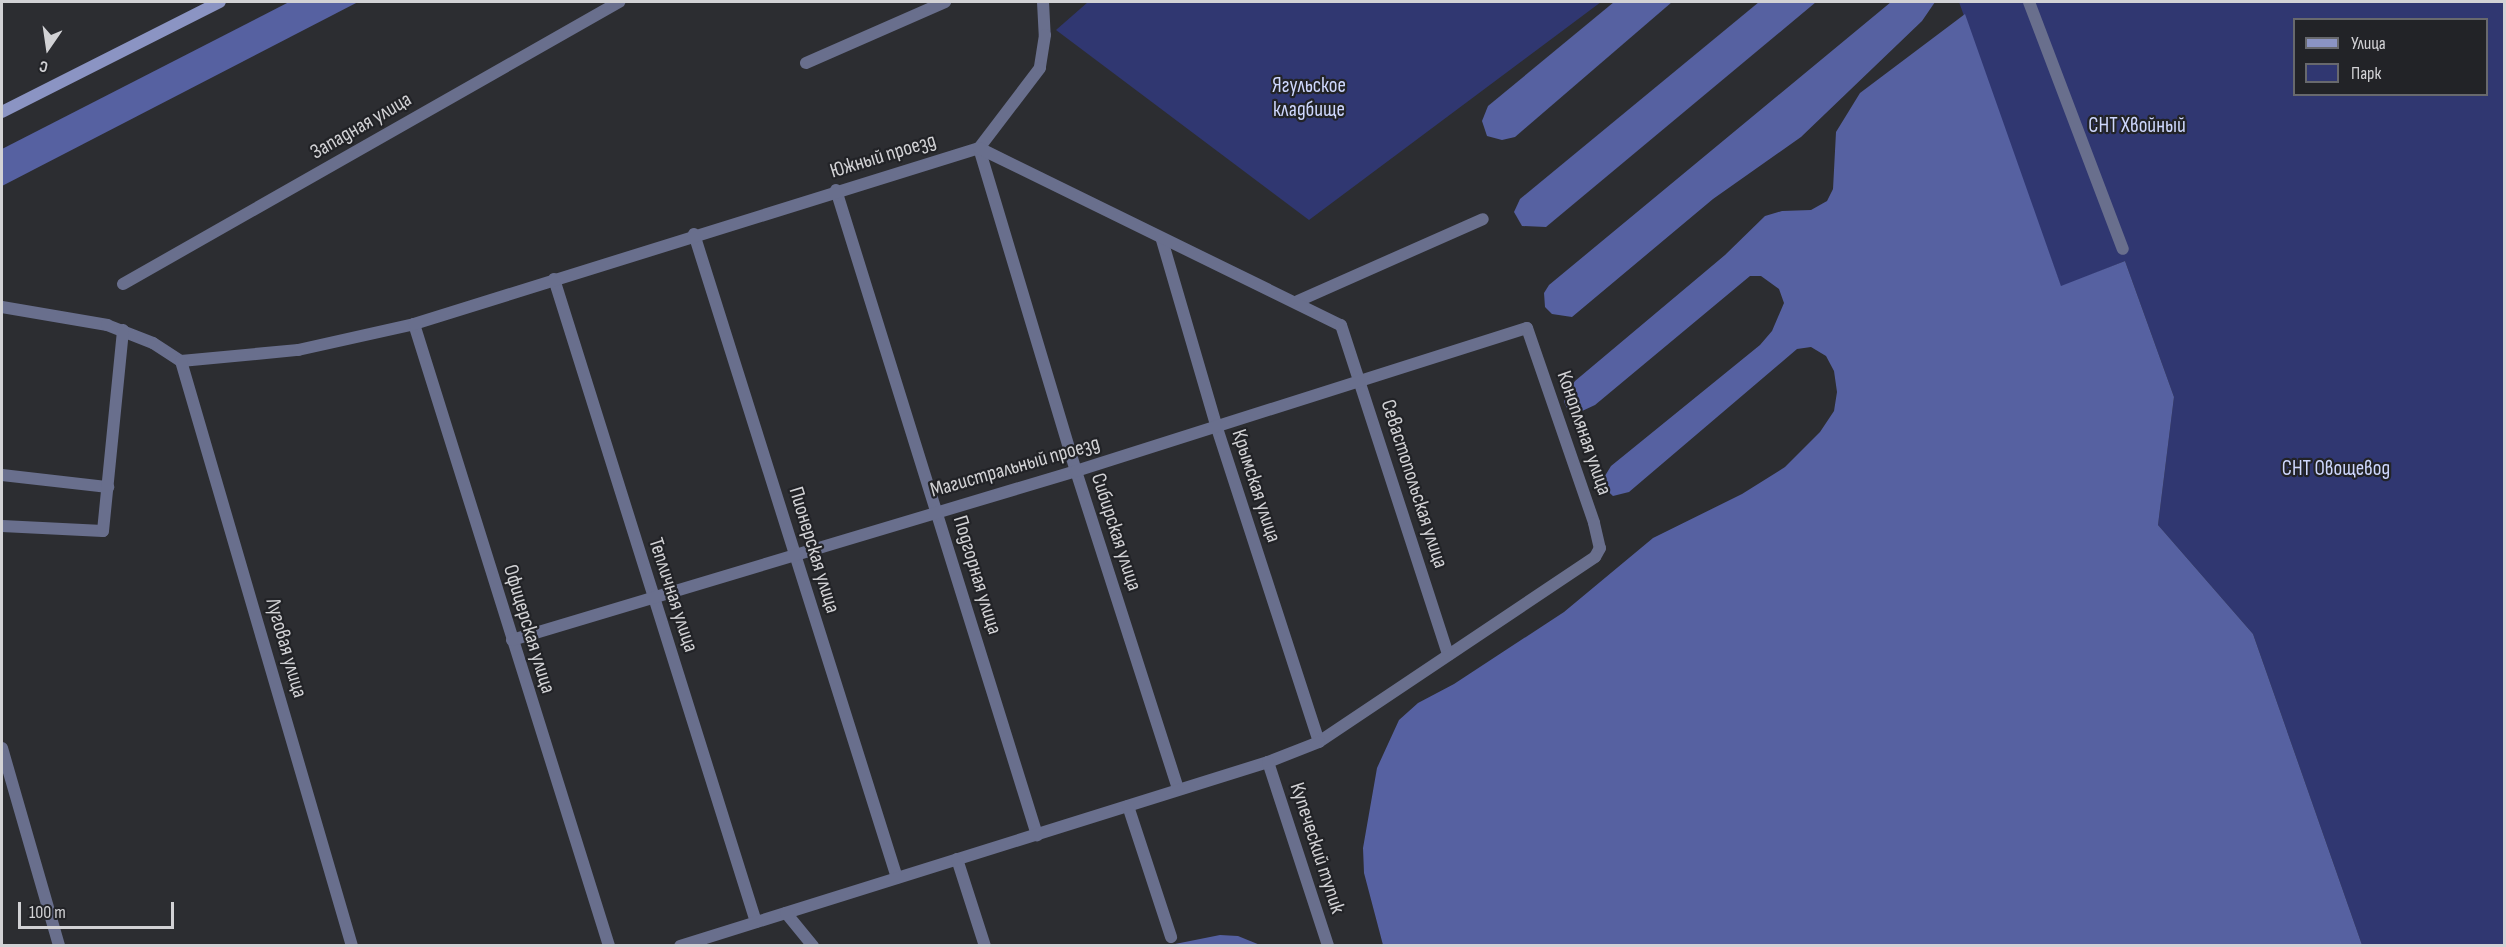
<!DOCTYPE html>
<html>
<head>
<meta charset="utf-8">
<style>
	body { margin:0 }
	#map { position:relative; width:2506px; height:947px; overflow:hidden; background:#2c2d31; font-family:"Sofia Sans Condensed",sans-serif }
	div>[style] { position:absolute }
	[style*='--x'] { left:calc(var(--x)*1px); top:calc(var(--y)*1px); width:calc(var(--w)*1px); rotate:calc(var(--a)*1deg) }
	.green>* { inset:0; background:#303771 }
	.forest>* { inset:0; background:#5661a1 }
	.street>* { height:12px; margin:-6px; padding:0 6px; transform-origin:6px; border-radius:6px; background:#696f8d }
	.secondary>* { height:12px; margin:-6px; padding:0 6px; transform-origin:6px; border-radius:6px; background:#8b94c3 }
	span { translate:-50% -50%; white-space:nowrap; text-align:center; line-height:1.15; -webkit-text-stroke:4.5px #222327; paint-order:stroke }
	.park-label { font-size:21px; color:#ced7fd }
	.street-label { font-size:21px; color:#d2d2d5 }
	.frame { position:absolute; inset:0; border:3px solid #d2d2d5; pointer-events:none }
	.legend { position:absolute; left:2293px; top:18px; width:195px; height:78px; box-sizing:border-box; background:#222327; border:2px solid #68696d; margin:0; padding:8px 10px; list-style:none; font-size:18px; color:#d2d2d5 }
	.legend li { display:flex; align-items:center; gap:12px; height:30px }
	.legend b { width:30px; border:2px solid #68696d }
	.north { position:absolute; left:18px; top:18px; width:60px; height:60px; -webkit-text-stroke:4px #222327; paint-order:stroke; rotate:193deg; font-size:16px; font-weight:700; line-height:24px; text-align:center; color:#d2d2d5 }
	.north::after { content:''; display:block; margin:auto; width:21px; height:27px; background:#d2d2d5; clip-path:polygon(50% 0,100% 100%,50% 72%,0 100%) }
	.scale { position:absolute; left:18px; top:902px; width:156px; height:27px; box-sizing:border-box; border:3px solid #d2d2d5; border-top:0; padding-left:8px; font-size:18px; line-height:21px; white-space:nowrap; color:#d2d2d5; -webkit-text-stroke:4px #222327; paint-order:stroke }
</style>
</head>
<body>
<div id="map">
	<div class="green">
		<div style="clip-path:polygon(1088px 2px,1601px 2px,1309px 220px,1056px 30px)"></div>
		<div style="clip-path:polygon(evenodd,1959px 2px,2504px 2px,2504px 945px,2362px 945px,2253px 634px,2158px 525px,2174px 397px,2125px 261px,2061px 287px,1959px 2px,2294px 20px,2486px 20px,2486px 94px,2294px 94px,2294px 20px)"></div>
	</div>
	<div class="forest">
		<div style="clip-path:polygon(289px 2px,358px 2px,2px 186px,2px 149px)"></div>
		<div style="clip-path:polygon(1614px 2px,1672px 2px,1515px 137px,1502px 140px,1487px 136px,1482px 121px,1488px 106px)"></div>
		<div style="clip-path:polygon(1759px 2px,1816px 2px,1546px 227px,1522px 226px,1514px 212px,1520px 199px)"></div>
		<div style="clip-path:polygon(1891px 2px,1935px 2px,1922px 21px,1801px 137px,1713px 199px,1572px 317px,1552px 314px,1545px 307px,1544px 293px,1549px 285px)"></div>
		<div style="clip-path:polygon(1965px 14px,2061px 286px,2125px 261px,2174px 397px,2158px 525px,2253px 634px,2362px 945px,1383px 945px,1364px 873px,1363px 848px,1377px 768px,1399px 720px,1418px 703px,1454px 684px,1564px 612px,1653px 538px,1742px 494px,1785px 467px,1820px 432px,1834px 411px,1837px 392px,1834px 371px,1826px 356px,1811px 347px,1797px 349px,1629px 492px,1613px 496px,1600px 484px,1611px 466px,1760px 345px,1772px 331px,1784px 303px,1779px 289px,1761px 276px,1750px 276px,1595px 405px,1580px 412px,1568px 410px,1564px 402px,1568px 391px,1575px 381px,1725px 255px,1765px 216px,1782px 211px,1811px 210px,1827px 201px,1833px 189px,1836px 132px,1860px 93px)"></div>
		<div style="clip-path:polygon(1220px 935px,1238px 936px,1260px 945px,1170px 945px)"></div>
	</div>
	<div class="street">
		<div style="--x:1043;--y:2;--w:33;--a:87"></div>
		<div style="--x:1045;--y:35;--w:33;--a:99"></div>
		<div style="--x:1040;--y:68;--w:101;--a:127.3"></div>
		<div style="--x:979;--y:148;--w:337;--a:73.3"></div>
		<div style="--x:1076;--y:471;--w:334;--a:72.2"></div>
		<div style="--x:2029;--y:2;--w:264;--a:69.2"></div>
		<div style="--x:806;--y:63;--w:152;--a:-23.7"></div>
		<div style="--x:836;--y:190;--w:676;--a:72.69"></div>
		<div style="--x:694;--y:234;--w:675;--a:72.5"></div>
		<div style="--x:1162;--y:240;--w:193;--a:73.7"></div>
		<div style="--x:1216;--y:425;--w:333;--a:72"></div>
		<div style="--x:554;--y:279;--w:674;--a:72.56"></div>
		<div style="--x:123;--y:284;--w:571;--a:-29.62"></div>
		<div style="--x:1298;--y:301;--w:202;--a:-23.9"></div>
		<div style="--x:2;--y:307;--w:107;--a:9.7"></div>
		<div style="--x:107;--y:325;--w:49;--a:21.4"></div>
		<div style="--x:153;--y:343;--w:33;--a:33"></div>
		<div style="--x:414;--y:324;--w:652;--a:72.59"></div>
		<div style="--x:181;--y:361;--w:118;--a:-5.4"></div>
		<div style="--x:298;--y:350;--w:119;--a:-12.6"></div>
		<div style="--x:414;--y:324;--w:592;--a:-17.3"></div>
		<div style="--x:979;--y:148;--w:403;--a:26.1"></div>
		<div style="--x:1341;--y:325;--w:347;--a:72"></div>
		<div style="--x:181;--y:361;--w:609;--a:73.71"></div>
		<div style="--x:2;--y:475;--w:107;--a:6.5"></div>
		<div style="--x:2;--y:526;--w:101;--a:2.8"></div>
		<div style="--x:103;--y:531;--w:202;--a:-84.3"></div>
		<div style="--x:512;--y:640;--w:589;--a:-16.68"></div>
		<div style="--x:1076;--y:471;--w:473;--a:-17.6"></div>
		<div style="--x:1527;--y:328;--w:206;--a:71"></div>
		<div style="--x:1594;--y:523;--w:26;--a:77"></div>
		<div style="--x:1600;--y:548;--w:10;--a:119"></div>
		<div style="--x:1595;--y:557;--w:332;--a:146.2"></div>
		<div style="--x:1319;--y:742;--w:55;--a:158.6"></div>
		<div style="--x:1268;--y:762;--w:616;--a:162.62"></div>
		<div style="--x:2;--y:748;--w:206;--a:73.9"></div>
		<div style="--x:1268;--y:762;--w:194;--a:71.9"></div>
		<div style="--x:1128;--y:806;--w:138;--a:71.8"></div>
		<div style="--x:957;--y:859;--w:91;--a:72.2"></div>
		<div style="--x:786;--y:913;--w:43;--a:50.7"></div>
	</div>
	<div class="secondary">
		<div style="--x:2;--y:112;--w:244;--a:-26.8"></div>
	</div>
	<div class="park-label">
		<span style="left:1309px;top:98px">Ягульское<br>кладбище</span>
		<span style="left:2137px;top:126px">СНТ Хвойный</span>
		<span style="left:2336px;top:469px">СНТ Овощевод</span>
	</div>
	<div class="street-label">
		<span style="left:361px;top:126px;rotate:-30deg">Западная улица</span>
		<span style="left:883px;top:156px;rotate:-17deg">Южный проезд</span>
		<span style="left:1584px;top:433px;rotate:71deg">Конопляная улица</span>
		<span style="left:1015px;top:467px;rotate:-16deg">Магистральный проезд</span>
		<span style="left:1414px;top:484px;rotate:72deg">Севастопольская улица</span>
		<span style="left:1256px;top:486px;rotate:72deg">Крымская улица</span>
		<span style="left:1116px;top:532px;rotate:72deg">Сибирская улица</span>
		<span style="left:814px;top:550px;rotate:73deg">Пионерская улица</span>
		<span style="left:977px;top:575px;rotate:73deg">Подгорная улица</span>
		<span style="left:673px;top:595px;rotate:72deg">Тепличная улица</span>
		<span style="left:529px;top:629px;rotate:73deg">Офицерская улица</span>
		<span style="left:286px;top:648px;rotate:74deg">Луговая улица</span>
		<span style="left:1317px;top:848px;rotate:72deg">Купеческий тупик</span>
	</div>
	<div class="frame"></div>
	<ul class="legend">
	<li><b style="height:8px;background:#8b94c3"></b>Улица</li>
	<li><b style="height:16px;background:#303771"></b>Парк</li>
	</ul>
	<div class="north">С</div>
	<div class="scale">100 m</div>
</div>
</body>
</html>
